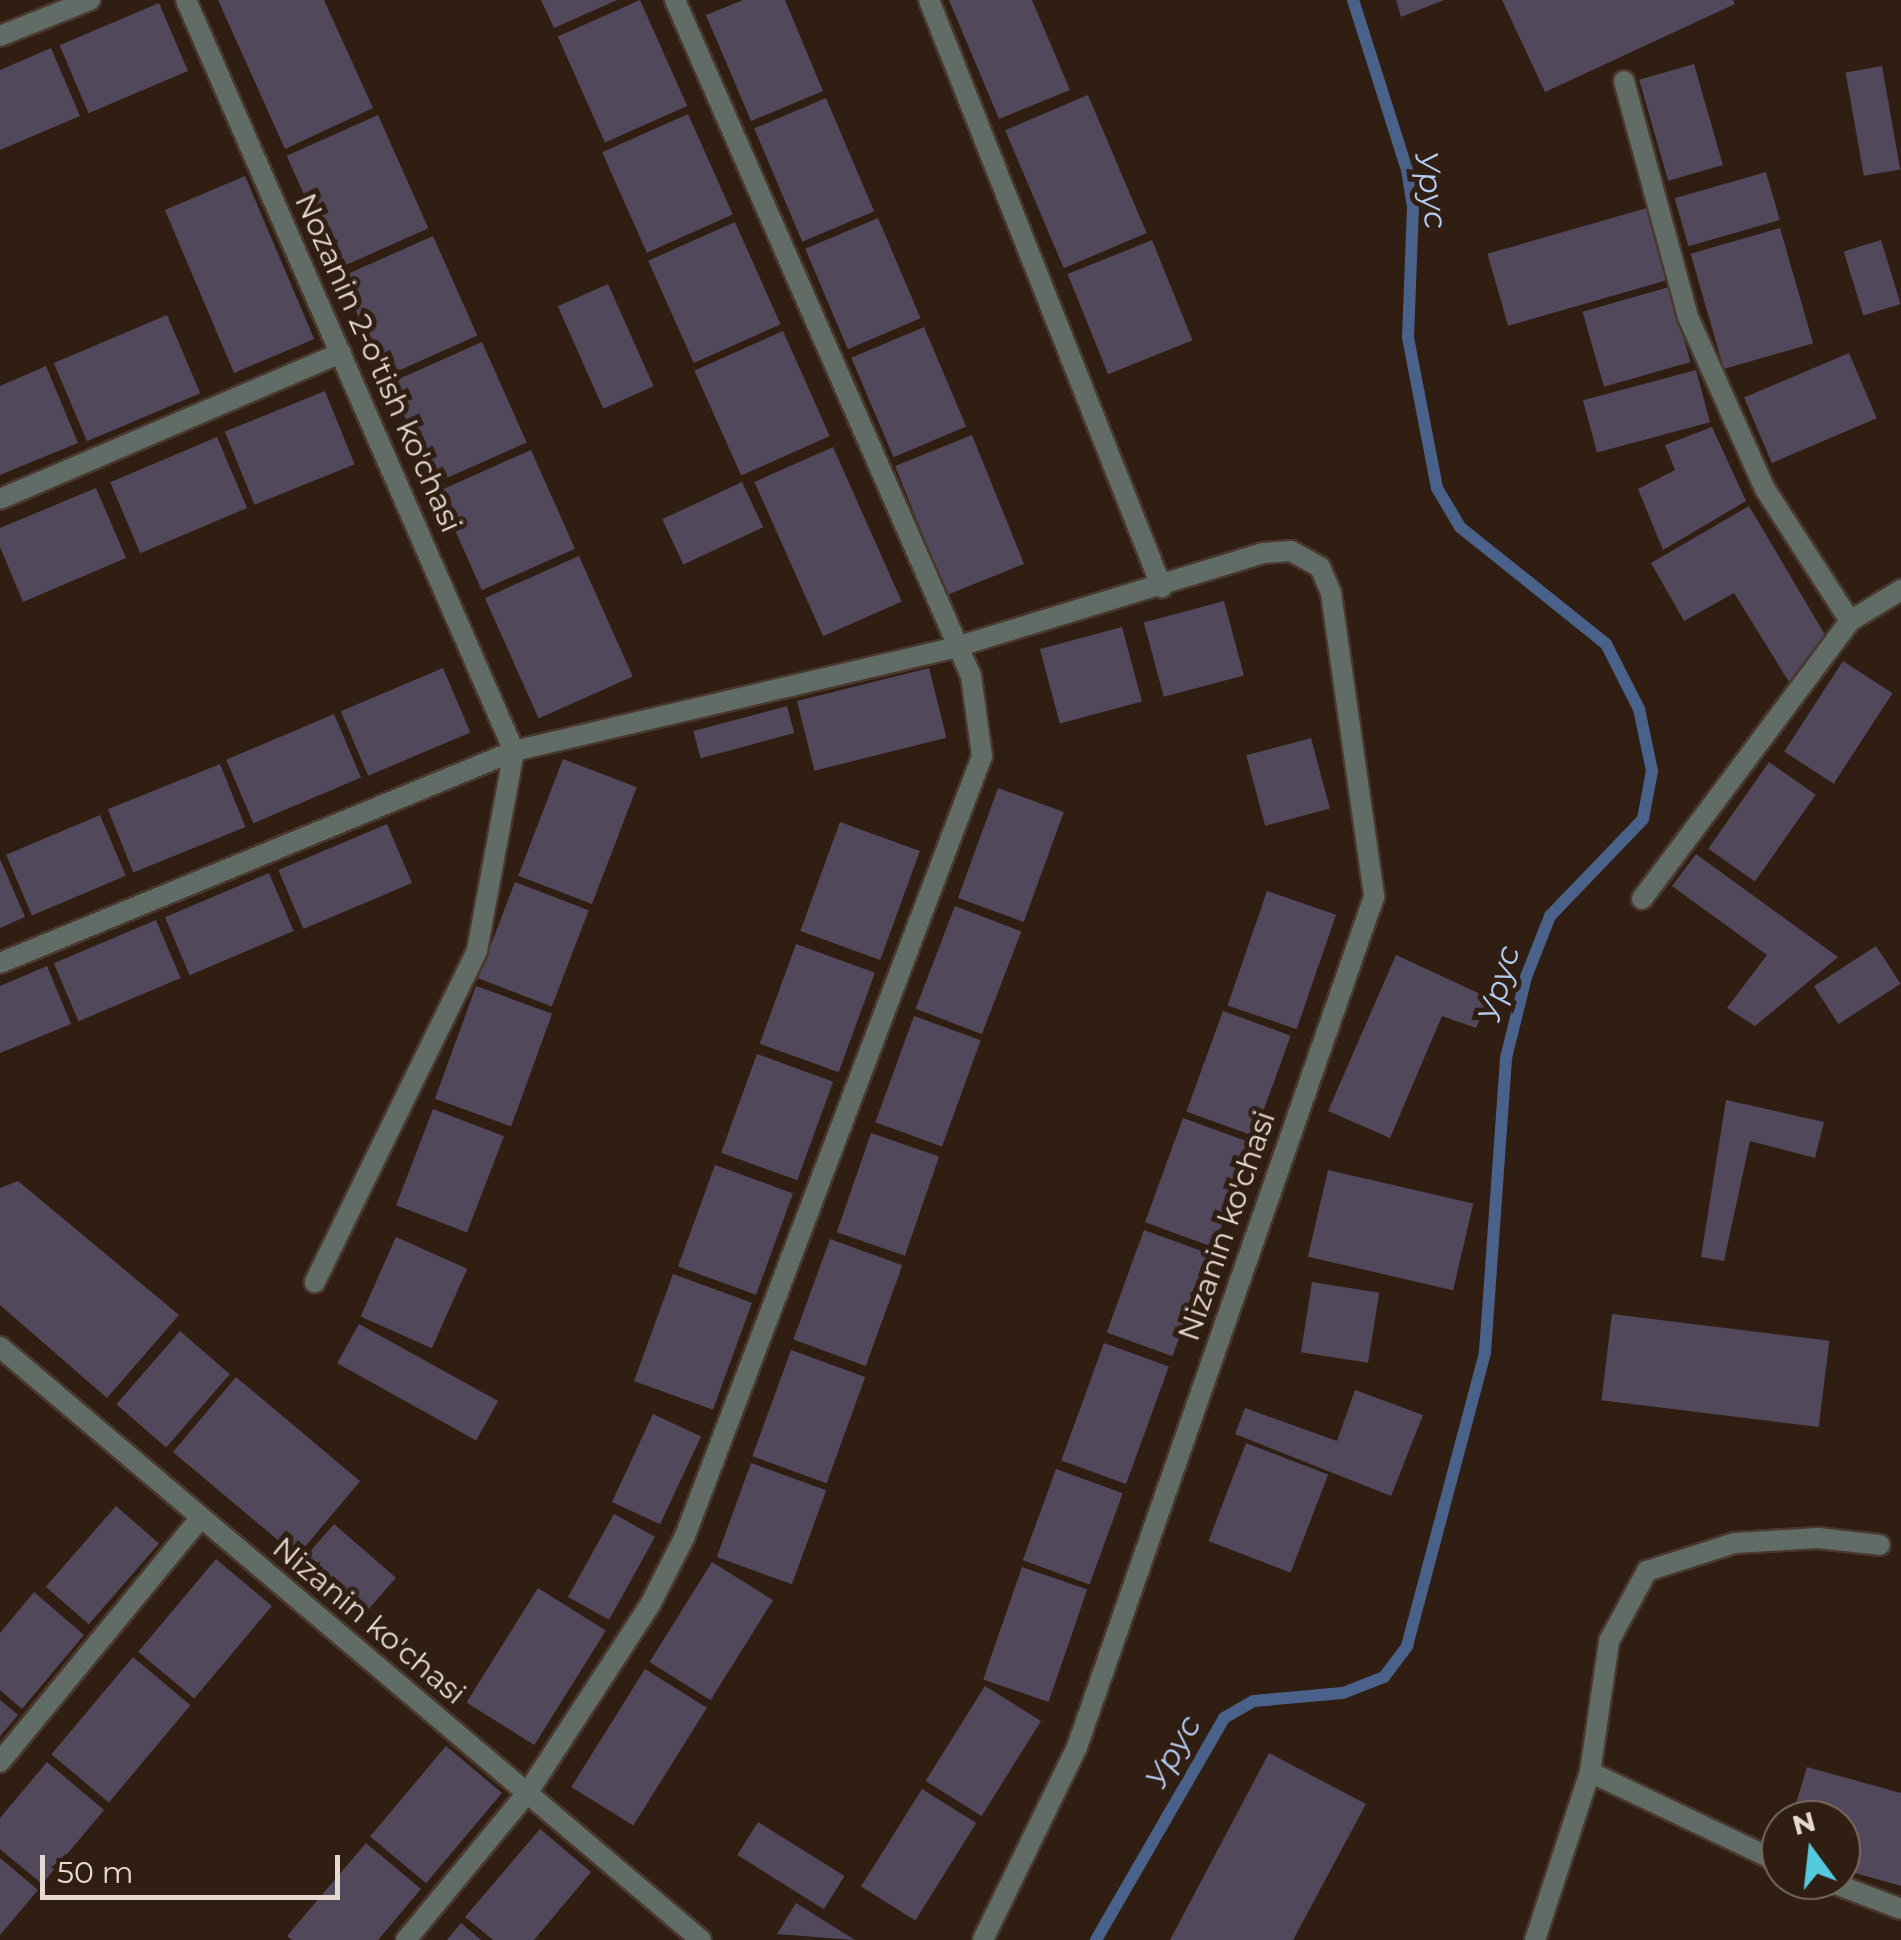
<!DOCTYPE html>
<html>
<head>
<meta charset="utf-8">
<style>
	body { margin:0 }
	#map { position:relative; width:1901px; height:1940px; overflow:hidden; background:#301e13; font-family:Montserrat,sans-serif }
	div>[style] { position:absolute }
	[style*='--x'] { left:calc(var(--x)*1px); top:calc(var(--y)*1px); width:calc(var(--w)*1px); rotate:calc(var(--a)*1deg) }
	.stream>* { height:12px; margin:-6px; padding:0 6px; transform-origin:6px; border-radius:6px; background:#4a628a }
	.building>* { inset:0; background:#51485c; transform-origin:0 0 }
	.roads { filter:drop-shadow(2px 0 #49382e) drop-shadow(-2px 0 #49382e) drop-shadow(0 2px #49382e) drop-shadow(0 -2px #49382e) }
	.service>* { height:20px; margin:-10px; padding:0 10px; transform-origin:10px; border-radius:10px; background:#616c67 }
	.minor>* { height:20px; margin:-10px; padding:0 10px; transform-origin:10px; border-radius:10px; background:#616c67 }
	span { translate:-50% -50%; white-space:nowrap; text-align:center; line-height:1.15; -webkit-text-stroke:10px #301e13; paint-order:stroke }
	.street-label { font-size:30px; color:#e5d9d2 }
	.water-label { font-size:32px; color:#b4cbf2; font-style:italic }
	.north { position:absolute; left:1761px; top:1800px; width:100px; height:100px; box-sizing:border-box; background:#301e13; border:2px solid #78695f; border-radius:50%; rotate:345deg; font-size:28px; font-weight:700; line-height:40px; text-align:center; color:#e5d9d2 }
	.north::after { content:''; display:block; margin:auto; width:35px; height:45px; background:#55cadf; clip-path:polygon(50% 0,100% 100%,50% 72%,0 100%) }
	.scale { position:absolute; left:40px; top:1855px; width:300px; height:45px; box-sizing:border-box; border:5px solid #e5d9d2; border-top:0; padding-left:12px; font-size:30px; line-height:35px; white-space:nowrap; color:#e5d9d2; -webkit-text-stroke:8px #301e13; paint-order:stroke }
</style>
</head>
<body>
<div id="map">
	<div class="stream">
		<div style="--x:1096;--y:1940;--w:256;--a:-60"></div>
		<div style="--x:1224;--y:1718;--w:34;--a:-30"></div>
		<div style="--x:1254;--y:1701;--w:89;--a:-5.1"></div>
		<div style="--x:1343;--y:1693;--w:44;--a:-21.3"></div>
		<div style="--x:1384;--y:1677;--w:39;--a:-53"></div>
		<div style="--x:1407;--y:1646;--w:304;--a:-75.1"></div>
		<div style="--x:1485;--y:1352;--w:295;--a:-85.9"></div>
		<div style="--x:1506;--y:1058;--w:83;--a:-76.1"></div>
		<div style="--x:1526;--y:977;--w:66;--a:-68.5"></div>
		<div style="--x:1550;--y:916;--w:134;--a:-46.2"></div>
		<div style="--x:1643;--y:819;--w:49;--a:-79.4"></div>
		<div style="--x:1652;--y:771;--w:63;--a:-101.8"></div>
		<div style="--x:1639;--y:709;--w:73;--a:-116.9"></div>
		<div style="--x:1606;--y:644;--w:187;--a:-141.3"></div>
		<div style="--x:1460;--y:527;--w:45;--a:-120.5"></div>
		<div style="--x:1437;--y:488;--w:154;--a:-100.9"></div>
		<div style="--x:1408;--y:337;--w:130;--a:-87.8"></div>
		<div style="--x:1413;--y:207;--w:37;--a:-99"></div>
		<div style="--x:1407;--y:170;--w:178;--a:-107.6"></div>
	</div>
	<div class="building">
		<div style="clip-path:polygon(218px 0,324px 0,373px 108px,285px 149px)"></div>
		<div style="clip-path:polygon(541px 0,617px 0,554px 28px)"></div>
		<div style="left:640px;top:0;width:116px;height:90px;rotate:66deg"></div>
		<div style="clip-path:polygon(743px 0,785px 0,823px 91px,751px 121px,706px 15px)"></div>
		<div style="clip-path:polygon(949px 0,1032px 0,1070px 90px,999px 119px)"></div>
		<div style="clip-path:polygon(1396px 0,1444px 0,1401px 17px)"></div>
		<div style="clip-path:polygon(1502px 0,1733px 0,1735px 4px,1545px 92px)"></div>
		<div style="left:159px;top:3px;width:74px;height:108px;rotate:67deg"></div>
		<div style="clip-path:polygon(51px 48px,80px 116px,0 150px,0 70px)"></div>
		<div style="left:1694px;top:64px;width:105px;height:57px;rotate:74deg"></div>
		<div style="left:1882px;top:66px;width:105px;height:37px;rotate:80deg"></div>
		<div style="left:1088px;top:95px;width:150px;height:90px;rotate:67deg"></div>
		<div style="left:826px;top:98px;width:123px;height:78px;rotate:67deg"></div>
		<div style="left:688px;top:114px;width:110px;height:94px;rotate:66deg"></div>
		<div style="left:378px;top:115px;width:124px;height:100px;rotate:66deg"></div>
		<div style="left:1766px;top:172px;width:50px;height:95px;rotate:74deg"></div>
		<div style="left:245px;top:176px;width:177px;height:87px;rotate:67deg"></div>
		<div style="left:1647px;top:208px;width:75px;height:166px;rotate:74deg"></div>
		<div style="left:878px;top:218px;width:109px;height:79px;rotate:67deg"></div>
		<div style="left:735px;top:222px;width:112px;height:95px;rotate:66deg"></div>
		<div style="left:1780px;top:228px;width:120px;height:93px;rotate:74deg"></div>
		<div style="left:433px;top:236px;width:109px;height:101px;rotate:66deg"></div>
		<div style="left:1152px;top:240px;width:108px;height:91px;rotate:68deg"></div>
		<div style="left:1881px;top:240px;width:67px;height:39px;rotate:73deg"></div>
		<div style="left:608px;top:284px;width:112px;height:55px;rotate:66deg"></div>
		<div style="left:1669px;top:287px;width:78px;height:90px;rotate:74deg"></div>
		<div style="left:167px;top:315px;width:85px;height:123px;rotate:67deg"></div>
		<div style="left:924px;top:327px;width:108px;height:79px;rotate:67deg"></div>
		<div style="left:783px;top:331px;width:115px;height:97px;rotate:66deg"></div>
		<div style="left:482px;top:342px;width:110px;height:101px;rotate:66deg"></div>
		<div style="left:1849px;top:353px;width:71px;height:114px;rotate:67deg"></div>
		<div style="clip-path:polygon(46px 366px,78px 443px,0 475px,0 386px)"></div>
		<div style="left:1696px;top:370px;width:54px;height:117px;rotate:75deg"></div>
		<div style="left:325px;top:391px;width:79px;height:108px;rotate:68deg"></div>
		<div style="clip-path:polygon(1712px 427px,1746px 501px,1663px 550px,1638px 489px,1675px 470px,1665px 445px)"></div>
		<div style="left:972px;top:435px;width:139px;height:83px;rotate:68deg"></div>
		<div style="left:217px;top:437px;width:77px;height:116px;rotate:67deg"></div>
		<div style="left:833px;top:447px;width:169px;height:86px;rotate:66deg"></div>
		<div style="left:531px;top:450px;width:108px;height:102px;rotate:66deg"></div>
		<div style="left:742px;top:482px;width:50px;height:88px;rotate:65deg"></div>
		<div style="clip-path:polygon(96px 488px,126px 558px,23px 602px,0 547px,0 528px)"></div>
		<div style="clip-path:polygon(1749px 506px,1831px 645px,1794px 690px,1734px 593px,1684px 621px,1651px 563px)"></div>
		<div style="left:579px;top:556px;width:132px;height:103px;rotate:66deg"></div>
		<div style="left:1224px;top:601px;width:77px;height:83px;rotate:75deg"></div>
		<div style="left:1122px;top:627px;width:77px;height:85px;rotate:75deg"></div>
		<div style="left:1843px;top:661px;width:59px;height:108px;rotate:33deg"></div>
		<div style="left:443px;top:668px;width:70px;height:111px;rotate:67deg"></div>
		<div style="left:929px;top:668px;width:72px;height:136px;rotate:76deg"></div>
		<div style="left:787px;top:706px;width:28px;height:97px;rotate:75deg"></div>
		<div style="left:334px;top:714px;width:69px;height:117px;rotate:67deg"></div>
		<div style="left:1311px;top:738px;width:73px;height:67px;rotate:75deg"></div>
		<div style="left:563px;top:759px;width:79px;height:125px;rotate:21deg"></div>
		<div style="left:1769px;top:762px;width:57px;height:106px;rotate:35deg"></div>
		<div style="left:220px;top:764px;width:68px;height:121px;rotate:68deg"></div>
		<div style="left:998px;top:788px;width:70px;height:117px;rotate:20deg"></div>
		<div style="left:100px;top:815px;width:66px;height:102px;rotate:67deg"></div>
		<div style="left:840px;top:822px;width:85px;height:116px;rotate:20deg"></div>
		<div style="left:387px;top:824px;width:64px;height:118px;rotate:67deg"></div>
		<div style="clip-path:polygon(1696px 854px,1838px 957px,1755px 1026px,1727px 1008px,1767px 955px,1672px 886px)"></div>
		<div style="clip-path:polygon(0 859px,25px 917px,0 928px)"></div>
		<div style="left:269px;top:873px;width:63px;height:113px;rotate:67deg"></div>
		<div style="left:515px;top:882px;width:79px;height:103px;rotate:21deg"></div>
		<div style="left:1267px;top:891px;width:73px;height:121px;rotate:19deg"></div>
		<div style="left:955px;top:906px;width:71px;height:110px;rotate:21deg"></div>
		<div style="left:156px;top:920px;width:63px;height:111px;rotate:67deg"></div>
		<div style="left:796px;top:944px;width:84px;height:106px;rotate:20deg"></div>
		<div style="left:1876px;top:946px;width:45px;height:74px;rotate:57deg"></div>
		<div style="clip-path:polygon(1396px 955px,1489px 998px,1476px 1028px,1442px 1016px,1390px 1138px,1328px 1111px)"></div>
		<div style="clip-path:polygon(47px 966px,71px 1024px,0 1053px,0 986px)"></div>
		<div style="left:476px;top:986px;width:81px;height:120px;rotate:20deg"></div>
		<div style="left:1223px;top:1011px;width:72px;height:107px;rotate:20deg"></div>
		<div style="left:914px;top:1016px;width:71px;height:113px;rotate:20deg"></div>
		<div style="left:757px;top:1054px;width:81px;height:105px;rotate:20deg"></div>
		<div style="clip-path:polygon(1726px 1100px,1824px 1122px,1815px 1158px,1750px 1141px,1724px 1261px,1701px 1257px)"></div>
		<div style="left:433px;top:1109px;width:76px;height:103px;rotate:21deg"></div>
		<div style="left:1183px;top:1118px;width:73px;height:111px;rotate:20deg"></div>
		<div style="left:871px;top:1133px;width:72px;height:105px;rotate:19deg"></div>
		<div style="left:715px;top:1165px;width:83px;height:108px;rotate:20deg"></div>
		<div style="left:1328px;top:1170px;width:149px;height:89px;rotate:13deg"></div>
		<div style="clip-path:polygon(18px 1181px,179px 1315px,107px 1398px,0 1305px,0 1188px)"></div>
		<div style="left:1144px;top:1230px;width:70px;height:109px;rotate:20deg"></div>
		<div style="left:396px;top:1237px;width:78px;height:87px;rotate:24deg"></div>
		<div style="left:830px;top:1239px;width:77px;height:107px;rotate:20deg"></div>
		<div style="left:673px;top:1274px;width:84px;height:114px;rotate:20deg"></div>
		<div style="left:1312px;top:1282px;width:68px;height:71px;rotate:9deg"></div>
		<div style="left:1612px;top:1314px;width:219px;height:87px;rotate:7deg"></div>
		<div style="left:359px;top:1324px;width:159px;height:45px;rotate:29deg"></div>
		<div style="left:180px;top:1331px;width:66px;height:97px;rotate:41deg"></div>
		<div style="left:1104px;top:1343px;width:69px;height:125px;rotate:20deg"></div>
		<div style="left:791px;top:1350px;width:79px;height:113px;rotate:20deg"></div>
		<div style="left:236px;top:1377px;width:162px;height:98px;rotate:40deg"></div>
		<div style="clip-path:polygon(1355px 1390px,1423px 1415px,1391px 1496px,1235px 1434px,1245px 1408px,1337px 1441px)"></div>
		<div style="left:653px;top:1414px;width:53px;height:97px;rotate:25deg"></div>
		<div style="left:1246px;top:1443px;width:88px;height:105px;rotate:21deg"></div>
		<div style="left:751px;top:1463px;width:80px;height:100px;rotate:20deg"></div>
		<div style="left:1056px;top:1469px;width:71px;height:97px;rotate:20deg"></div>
		<div style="left:116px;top:1506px;width:57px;height:107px;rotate:41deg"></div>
		<div style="left:614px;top:1514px;width:47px;height:95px;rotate:29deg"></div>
		<div style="left:334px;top:1524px;width:82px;height:49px;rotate:41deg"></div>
		<div style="left:216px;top:1559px;width:73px;height:121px;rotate:40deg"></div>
		<div style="left:712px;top:1562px;width:72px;height:118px;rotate:32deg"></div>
		<div style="left:1022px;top:1567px;width:69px;height:119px;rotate:19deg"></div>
		<div style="left:538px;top:1588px;width:80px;height:135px;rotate:32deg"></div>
		<div style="clip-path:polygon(34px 1592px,84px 1635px,22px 1709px,0 1690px,0 1633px)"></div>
		<div style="left:133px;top:1657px;width:75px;height:127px;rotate:40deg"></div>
		<div style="left:645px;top:1669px;width:73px;height:139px;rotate:32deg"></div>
		<div style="left:985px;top:1686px;width:66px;height:112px;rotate:32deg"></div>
		<div style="clip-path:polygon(0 1700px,18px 1715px,0 1736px)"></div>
		<div style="left:446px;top:1746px;width:73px;height:118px;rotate:40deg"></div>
		<div style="clip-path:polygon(1269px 1753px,1366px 1804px,1293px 1940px,1170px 1940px)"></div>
		<div style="clip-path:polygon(47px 1762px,104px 1810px,42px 1884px,0 1849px,0 1818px)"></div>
		<div style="clip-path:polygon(1807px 1767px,1901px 1793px,1901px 1886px,1841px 1869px,1841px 1820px,1791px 1820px)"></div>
		<div style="left:922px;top:1789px;width:64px;height:115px;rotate:32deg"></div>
		<div style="left:758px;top:1822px;width:102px;height:39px;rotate:32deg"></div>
		<div style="clip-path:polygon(540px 1829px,591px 1872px,534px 1940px,493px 1940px,465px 1917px)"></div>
		<div style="clip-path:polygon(366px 1843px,421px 1889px,378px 1940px,292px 1940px,287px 1936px)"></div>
		<div style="clip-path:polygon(0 1858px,38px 1890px,0 1935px)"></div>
		<div style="clip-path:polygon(796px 1903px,855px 1940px,777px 1934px)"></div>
		<div style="clip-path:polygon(461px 1923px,481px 1940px,447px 1940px)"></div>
	</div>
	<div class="roads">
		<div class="service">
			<div style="--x:1590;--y:1772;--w:212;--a:25.5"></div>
			<div style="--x:1825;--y:1880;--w:81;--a:20.9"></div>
			<div style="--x:1535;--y:1940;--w:177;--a:-71.9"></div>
			<div style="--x:1590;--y:1772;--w:132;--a:-81.7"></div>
			<div style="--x:1609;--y:1641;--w:80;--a:-61.5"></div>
			<div style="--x:1647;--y:1571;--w:92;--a:-17.7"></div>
			<div style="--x:1735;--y:1543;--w:83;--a:-3.4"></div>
			<div style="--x:1818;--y:1538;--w:62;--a:6.4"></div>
		</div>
		<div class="minor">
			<div style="--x:186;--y:0;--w:820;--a:66.41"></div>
			<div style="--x:514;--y:751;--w:203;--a:100.5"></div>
			<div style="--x:477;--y:951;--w:369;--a:116.1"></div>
			<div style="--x:929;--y:0;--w:632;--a:68.38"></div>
			<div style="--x:0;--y:36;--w:97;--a:-21.8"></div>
			<div style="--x:1624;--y:81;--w:245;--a:74.8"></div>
			<div style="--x:1688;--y:317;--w:188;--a:65.9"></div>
			<div style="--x:1765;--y:489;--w:157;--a:57.2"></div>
			<div style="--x:0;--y:499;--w:371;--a:-23.2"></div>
			<div style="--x:1642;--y:899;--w:347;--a:-53.2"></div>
			<div style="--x:1850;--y:621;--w:60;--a:-31.3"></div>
			<div style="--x:0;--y:963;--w:556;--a:-22.41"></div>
			<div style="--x:514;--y:751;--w:454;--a:-13.2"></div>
			<div style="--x:956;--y:647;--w:321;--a:-17"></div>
			<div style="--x:1263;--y:553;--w:28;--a:-4"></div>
			<div style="--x:1291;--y:551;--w:33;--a:29"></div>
			<div style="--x:1320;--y:567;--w:28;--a:67"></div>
			<div style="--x:1331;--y:593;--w:307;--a:81.9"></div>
			<div style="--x:1374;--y:897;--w:900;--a:109.26"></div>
			<div style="--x:1077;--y:1747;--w:215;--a:116"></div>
			<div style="--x:0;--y:1347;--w:918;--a:40.23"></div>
			<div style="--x:0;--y:1762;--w:313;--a:-50.6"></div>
			<div style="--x:406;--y:1940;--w:192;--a:-50.5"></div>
			<div style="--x:528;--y:1792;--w:225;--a:-56.9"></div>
			<div style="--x:651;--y:1603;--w:75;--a:-63.1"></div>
			<div style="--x:685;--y:1536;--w:835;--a:-69.15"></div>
			<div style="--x:982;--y:756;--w:81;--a:-97.8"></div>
			<div style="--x:971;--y:676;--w:738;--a:-113.65"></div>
		</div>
	</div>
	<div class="street-label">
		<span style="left:378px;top:363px;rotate:66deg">Nozanin 2-o'tish ko'chasi</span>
		<span style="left:1227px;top:1226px;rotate:-71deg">Nizanin ko'chasi</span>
		<span style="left:369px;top:1621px;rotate:40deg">Nizanin ko'chasi</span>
	</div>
	<div class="water-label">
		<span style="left:1431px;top:190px;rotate:82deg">Урус</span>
		<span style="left:1499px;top:984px;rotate:-74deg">Урус</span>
		<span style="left:1173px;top:1752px;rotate:-60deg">Урус</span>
	</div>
	<div class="north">N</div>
	<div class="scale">50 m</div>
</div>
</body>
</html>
